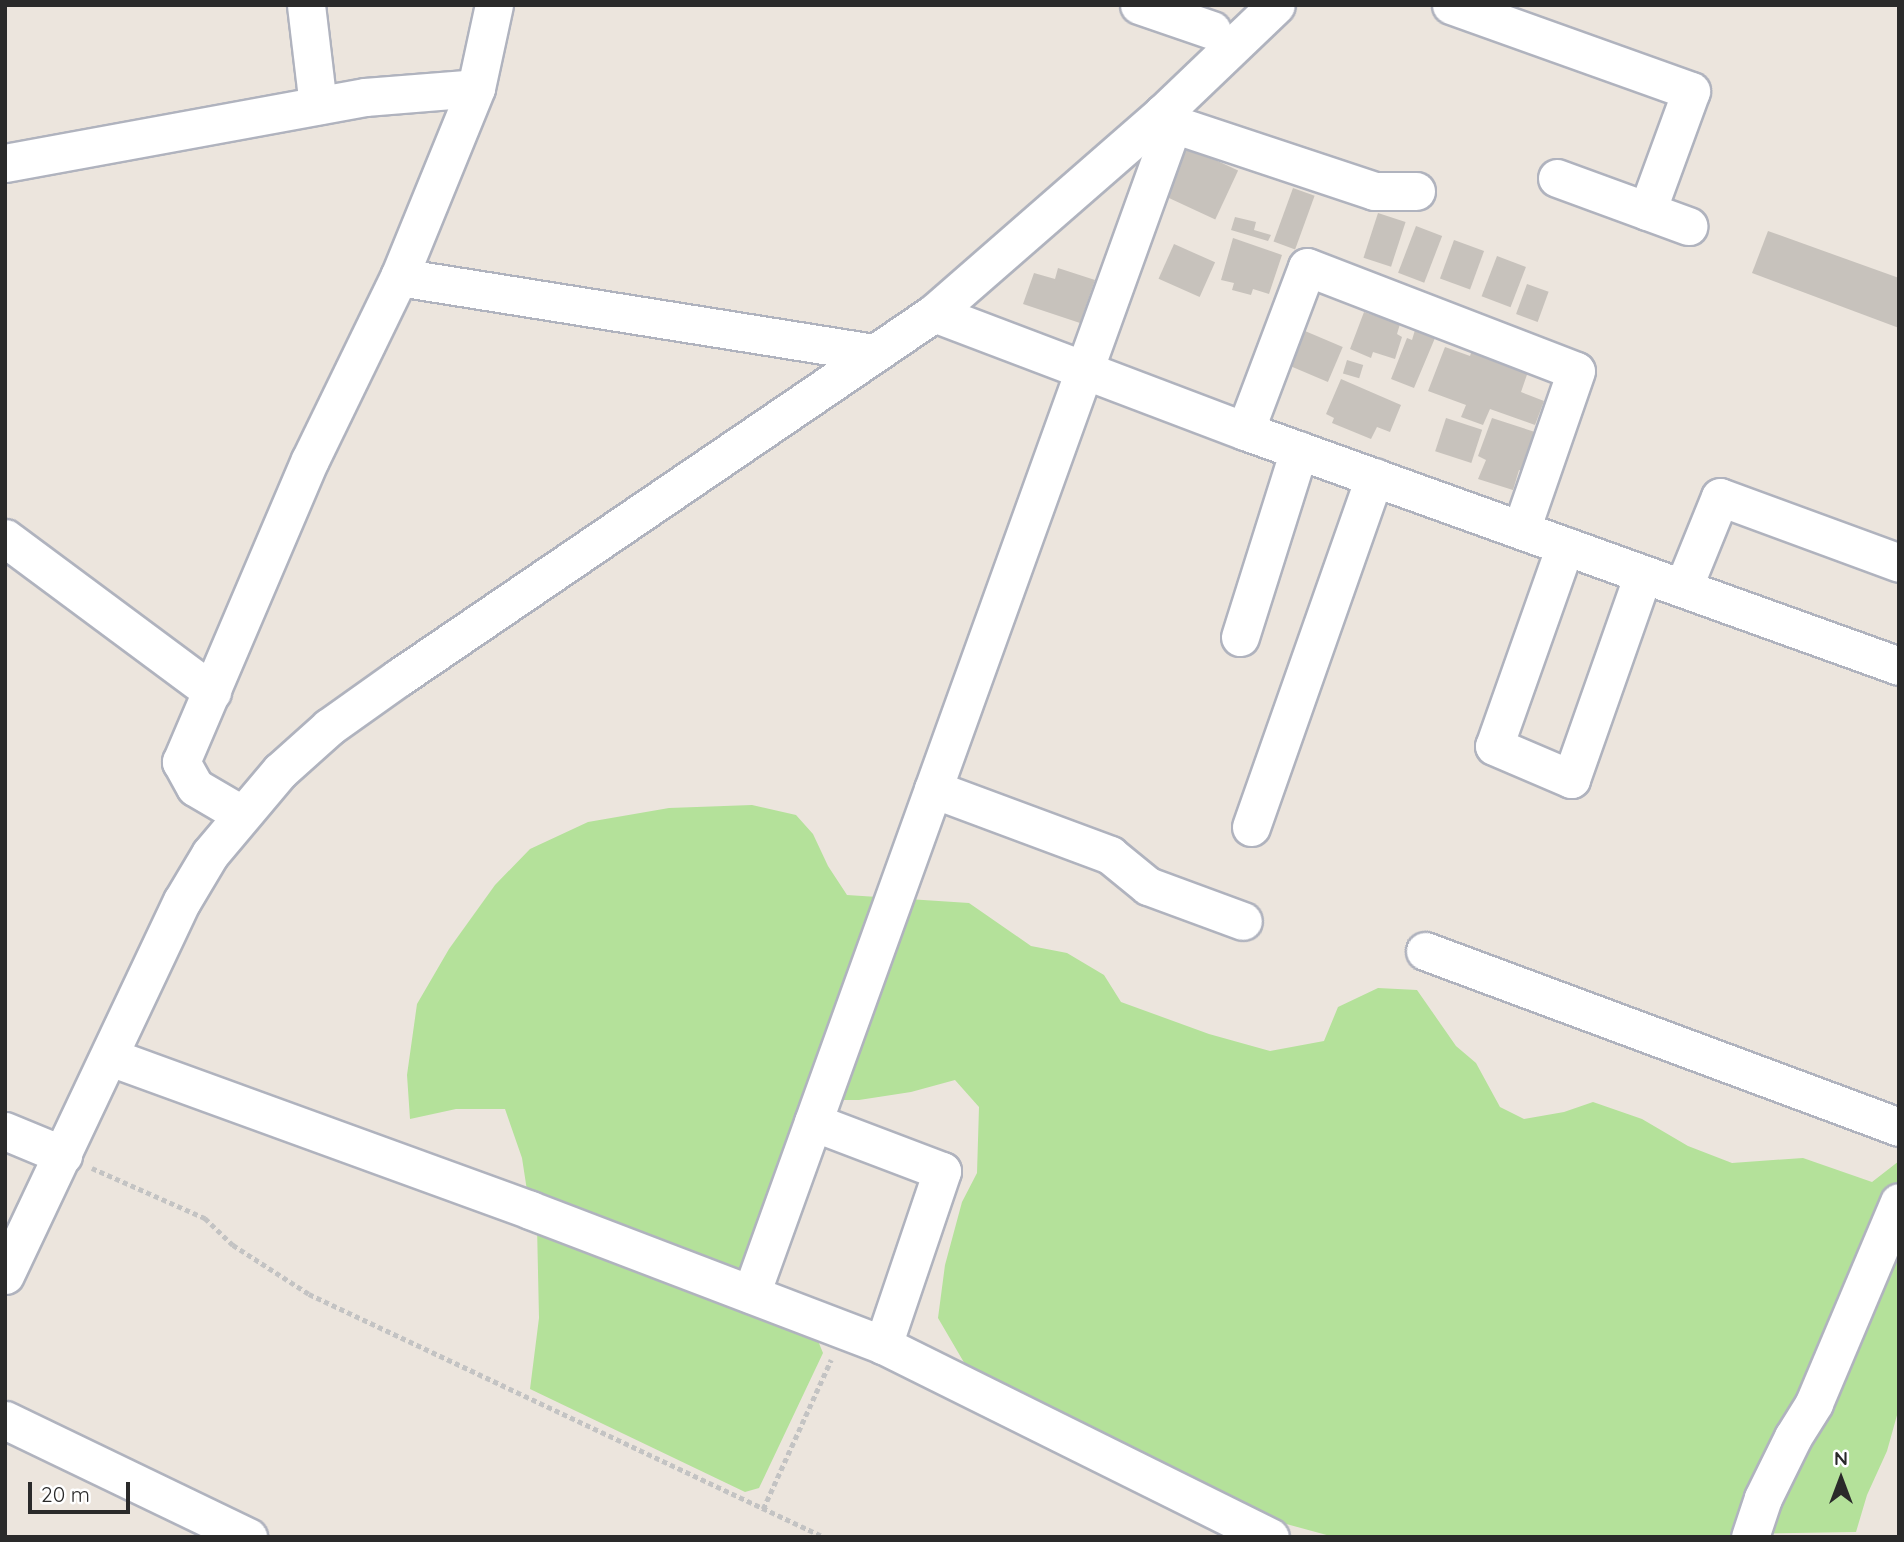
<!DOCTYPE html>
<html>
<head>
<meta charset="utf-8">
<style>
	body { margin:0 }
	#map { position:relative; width:1904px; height:1542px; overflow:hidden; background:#ece5dd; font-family:Quicksand,sans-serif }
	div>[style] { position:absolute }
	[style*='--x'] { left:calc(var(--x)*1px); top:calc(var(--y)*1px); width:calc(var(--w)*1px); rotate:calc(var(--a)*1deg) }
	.green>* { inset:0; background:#b4e19a }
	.building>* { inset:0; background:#c7c2bc; transform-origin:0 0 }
	.path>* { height:4.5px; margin-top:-2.25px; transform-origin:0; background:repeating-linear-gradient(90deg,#c3c3c3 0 5px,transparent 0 8.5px) }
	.roads { filter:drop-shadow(2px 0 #b0b3be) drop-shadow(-2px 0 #b0b3be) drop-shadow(0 2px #b0b3be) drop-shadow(0 -2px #b0b3be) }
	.minor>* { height:37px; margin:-18.5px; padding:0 18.5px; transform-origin:18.5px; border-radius:18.5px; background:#fff }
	span { translate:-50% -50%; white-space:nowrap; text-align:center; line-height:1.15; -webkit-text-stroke:6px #fff; paint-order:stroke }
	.frame { position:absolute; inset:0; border:7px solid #2a2a2a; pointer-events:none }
	.north { position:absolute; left:1806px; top:1444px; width:70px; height:70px; -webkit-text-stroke:5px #fff; paint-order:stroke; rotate:0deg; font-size:19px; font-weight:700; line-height:28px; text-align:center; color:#2a2a2a }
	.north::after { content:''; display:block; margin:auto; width:24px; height:32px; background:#2a2a2a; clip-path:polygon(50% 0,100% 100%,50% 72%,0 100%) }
	.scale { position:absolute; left:28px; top:1482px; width:102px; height:32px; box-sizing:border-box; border:4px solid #2a2a2a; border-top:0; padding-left:9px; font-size:21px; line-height:24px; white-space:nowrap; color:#2a2a2a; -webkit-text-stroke:5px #fff; paint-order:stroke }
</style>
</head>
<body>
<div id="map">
	<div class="green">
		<div style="clip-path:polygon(752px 805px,796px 815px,813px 834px,828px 866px,847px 895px,969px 903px,1031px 946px,1067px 953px,1104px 975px,1121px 1002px,1209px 1034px,1270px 1051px,1324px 1041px,1338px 1007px,1378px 988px,1417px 990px,1456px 1046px,1476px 1063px,1500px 1107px,1524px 1119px,1564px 1112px,1593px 1102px,1642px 1119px,1688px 1146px,1732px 1163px,1803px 1158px,1872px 1182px,1899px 1161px,1899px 1408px,1887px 1451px,1867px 1495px,1856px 1532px,1738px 1534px,1736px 1537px,1334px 1537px,1279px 1522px,969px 1371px,938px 1318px,945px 1265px,962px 1202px,977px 1173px,979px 1107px,955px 1080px,911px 1092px,859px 1100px,814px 1100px,747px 1282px,530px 1210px,522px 1158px,505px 1109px,456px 1109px,410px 1119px,407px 1075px,417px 1004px,449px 949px,495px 885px,530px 849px,588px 822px,669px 808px)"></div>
		<div style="clip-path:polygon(537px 1226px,812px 1326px,823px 1353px,759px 1488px,745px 1492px,530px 1389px,539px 1318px)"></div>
	</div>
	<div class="building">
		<div style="left:1181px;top:144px;width:63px;height:54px;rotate:25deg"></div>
		<div style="left:1293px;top:188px;width:23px;height:57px;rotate:20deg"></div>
		<div style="left:1378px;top:213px;width:29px;height:47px;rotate:18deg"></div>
		<div style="clip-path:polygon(1235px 217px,1256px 222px,1254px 230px,1271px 235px,1268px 241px,1231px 230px)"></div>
		<div style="left:1416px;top:226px;width:28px;height:50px;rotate:21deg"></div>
		<div style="clip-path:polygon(1768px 231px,1899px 278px,1899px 328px,1752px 273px)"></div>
		<div style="clip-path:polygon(1233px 238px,1282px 255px,1269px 294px,1253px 289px,1251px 295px,1232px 290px,1234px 283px,1221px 280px)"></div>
		<div style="left:1454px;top:240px;width:32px;height:41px;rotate:20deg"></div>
		<div style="left:1174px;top:244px;width:45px;height:38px;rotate:24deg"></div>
		<div style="left:1497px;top:256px;width:31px;height:43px;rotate:21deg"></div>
		<div style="clip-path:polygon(1058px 268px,1095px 280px,1080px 323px,1023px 304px,1034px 273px,1055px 279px)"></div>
		<div style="left:1527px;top:284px;width:23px;height:32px;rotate:20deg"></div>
		<div style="clip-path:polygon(1364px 312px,1400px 324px,1397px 334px,1402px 337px,1395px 359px,1373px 352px,1371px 358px,1350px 349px)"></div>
		<div style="clip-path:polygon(1415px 330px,1435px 338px,1414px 388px,1391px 379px,1407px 338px,1412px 340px)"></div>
		<div style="left:1305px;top:331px;width:41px;height:38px;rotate:23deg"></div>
		<div style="clip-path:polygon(1445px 347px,1470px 356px,1473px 347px,1530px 366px,1521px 392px,1544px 401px,1535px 425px,1490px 409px,1483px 425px,1461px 417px,1466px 405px,1428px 391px)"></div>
		<div style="left:1347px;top:360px;width:17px;height:14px;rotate:17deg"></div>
		<div style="clip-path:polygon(1341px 379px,1401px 405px,1390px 432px,1377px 427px,1371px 439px,1332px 423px,1334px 418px,1326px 414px)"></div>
		<div style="left:1446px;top:418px;width:38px;height:35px;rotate:18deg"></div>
		<div style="clip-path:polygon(1492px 418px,1535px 432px,1529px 447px,1535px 449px,1526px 473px,1519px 470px,1513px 490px,1478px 479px,1486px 460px,1478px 456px)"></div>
	</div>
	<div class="path">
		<div style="--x:92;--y:1168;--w:124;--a:23.9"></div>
		<div style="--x:205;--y:1218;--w:39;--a:44"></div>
		<div style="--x:233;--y:1245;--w:90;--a:32.8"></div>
		<div style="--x:309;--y:1294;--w:569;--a:25.26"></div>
		<div style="--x:763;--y:1509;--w:164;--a:-65.5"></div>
	</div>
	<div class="roads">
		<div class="minor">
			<div style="--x:306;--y:5;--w:101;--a:83.2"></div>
			<div style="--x:1139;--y:5;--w:77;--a:18.9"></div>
			<div style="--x:1451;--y:5;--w:255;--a:19.7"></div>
			<div style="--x:1691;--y:91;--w:128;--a:110.1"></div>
			<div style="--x:1173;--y:124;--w:212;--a:18.4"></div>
			<div style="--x:1374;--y:191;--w:42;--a:0"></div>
			<div style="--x:5;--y:163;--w:366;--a:-10.4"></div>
			<div style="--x:365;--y:97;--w:111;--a:-4.6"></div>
			<div style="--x:1557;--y:178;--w:140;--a:20.1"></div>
			<div style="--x:399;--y:277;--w:480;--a:9.1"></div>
			<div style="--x:934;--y:313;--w:333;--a:20.8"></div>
			<div style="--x:1245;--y:431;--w:695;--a:19.76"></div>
			<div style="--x:1245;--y:431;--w:175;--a:-69.3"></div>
			<div style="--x:1307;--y:267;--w:288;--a:21.1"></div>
			<div style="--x:1576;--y:371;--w:168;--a:109.1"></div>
			<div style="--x:5;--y:538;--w:258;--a:36.6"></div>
			<div style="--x:1565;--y:546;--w:212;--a:109.5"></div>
			<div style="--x:1494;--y:746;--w:84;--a:23.2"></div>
			<div style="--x:1571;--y:779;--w:217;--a:-70.6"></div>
			<div style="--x:1683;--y:588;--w:98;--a:-67.9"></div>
			<div style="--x:1720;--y:497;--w:191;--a:20.2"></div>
			<div style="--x:1240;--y:637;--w:196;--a:-72.5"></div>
			<div style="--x:933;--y:789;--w:189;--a:20.4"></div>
			<div style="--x:1110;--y:855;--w:49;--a:39.2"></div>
			<div style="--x:1148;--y:886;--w:101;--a:20.2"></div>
			<div style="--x:241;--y:814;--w:53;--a:-149.6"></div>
			<div style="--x:195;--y:787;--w:29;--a:-119"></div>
			<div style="--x:181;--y:762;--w:328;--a:-66.9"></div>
			<div style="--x:310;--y:460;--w:203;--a:-64.1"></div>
			<div style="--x:399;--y:277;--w:204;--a:-67.8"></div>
			<div style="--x:476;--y:88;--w:85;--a:-77.8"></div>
			<div style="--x:1251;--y:827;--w:371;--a:-70.6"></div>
			<div style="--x:1425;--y:951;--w:506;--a:20.37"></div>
			<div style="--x:110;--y:1057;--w:447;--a:20"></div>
			<div style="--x:530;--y:1210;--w:378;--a:20.9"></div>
			<div style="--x:883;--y:1345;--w:432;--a:26.4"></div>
			<div style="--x:813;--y:1122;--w:138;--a:20.8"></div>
			<div style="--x:942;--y:1171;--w:184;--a:108.7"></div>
			<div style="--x:5;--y:1131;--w:63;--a:22.5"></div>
			<div style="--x:5;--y:1275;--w:414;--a:-64.7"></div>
			<div style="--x:182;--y:901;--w:55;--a:-59.2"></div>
			<div style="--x:210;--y:854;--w:109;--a:-49.9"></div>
			<div style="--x:280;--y:771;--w:66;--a:-41.9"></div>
			<div style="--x:329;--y:727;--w:85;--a:-35.4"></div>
			<div style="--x:398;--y:678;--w:648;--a:-34.25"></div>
			<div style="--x:934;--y:313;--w:304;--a:-41.1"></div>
			<div style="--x:1163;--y:113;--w:156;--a:-43.7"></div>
			<div style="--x:751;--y:1294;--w:1244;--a:-70.17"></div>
			<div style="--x:1173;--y:124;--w:15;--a:-132"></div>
			<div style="--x:5;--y:1420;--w:270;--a:25.7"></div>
			<div style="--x:1750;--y:1537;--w:41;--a:-71.6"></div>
			<div style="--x:1763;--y:1498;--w:68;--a:-63.8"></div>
			<div style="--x:1793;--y:1437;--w:40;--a:-58"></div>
			<div style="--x:1814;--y:1403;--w:218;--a:-67.1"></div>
		</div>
	</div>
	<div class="frame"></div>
	<div class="north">N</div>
	<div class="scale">20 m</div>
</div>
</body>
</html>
